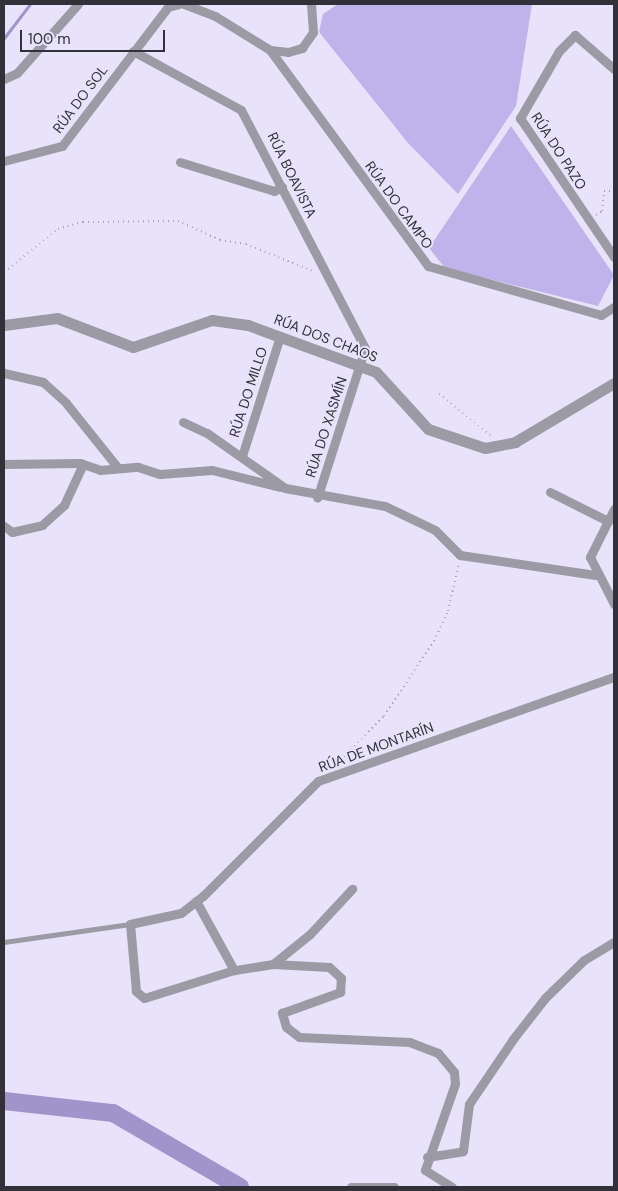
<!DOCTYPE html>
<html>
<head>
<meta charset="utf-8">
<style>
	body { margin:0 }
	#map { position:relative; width:618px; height:1191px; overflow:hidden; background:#e8e3fa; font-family:"DM Sans",sans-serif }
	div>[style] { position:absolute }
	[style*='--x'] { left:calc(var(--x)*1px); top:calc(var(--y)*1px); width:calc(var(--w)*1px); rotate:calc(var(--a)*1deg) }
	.green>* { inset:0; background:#c0b3eb }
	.stream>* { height:3px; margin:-1.5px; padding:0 1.5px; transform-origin:1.5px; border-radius:1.5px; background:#a194ca }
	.river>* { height:18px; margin:-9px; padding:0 9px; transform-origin:9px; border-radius:9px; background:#a194ca }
	.path>* { height:2px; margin-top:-1px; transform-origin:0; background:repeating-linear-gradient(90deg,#a7a3b5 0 1px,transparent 0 5px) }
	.service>* { height:4.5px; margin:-2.25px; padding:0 2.25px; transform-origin:2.25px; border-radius:2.25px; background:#9c9aa4 }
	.minor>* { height:9px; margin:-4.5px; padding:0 4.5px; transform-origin:4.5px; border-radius:4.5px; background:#9c9aa4 }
	.tertiary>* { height:11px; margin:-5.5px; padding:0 5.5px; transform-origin:5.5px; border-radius:5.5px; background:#9c9aa4 }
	span { translate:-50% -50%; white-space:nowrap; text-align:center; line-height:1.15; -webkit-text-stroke:4px #e8e3fa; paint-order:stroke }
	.street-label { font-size:14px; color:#323039 }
	.frame { position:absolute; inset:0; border:5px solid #323039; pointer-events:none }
	.scale { position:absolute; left:20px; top:30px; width:145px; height:22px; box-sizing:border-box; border:2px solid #323039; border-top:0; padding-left:6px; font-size:15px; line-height:18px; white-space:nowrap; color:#323039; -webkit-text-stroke:4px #e8e3fa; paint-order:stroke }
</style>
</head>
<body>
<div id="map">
	<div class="green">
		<div style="clip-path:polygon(338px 4px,532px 4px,516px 106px,458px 194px,408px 143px,319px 32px,323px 14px)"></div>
		<div style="clip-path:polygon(511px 126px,614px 275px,598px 306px,445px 268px,429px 248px)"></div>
	</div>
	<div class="stream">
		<div style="--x:4;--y:38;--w:43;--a:-52.6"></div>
	</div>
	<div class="river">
		<div style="--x:4;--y:1101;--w:110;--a:6.3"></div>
		<div style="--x:113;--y:1113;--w:147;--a:30.2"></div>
	</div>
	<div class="path">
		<div style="--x:596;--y:215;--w:7;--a:-34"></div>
		<div style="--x:602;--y:211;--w:20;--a:-84"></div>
		<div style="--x:604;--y:191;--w:10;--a:0"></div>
		<div style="--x:4;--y:272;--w:69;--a:-38.5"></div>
		<div style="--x:58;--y:229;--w:26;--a:-16"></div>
		<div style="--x:83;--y:222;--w:95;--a:-0.6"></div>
		<div style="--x:178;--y:221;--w:46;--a:24.3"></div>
		<div style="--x:220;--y:240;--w:26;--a:9"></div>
		<div style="--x:246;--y:244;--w:74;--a:22.1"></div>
		<div style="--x:439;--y:394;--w:67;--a:38.9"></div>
		<div style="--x:337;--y:764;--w:67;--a:-45.6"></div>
		<div style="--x:384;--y:716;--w:90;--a:-56.3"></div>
		<div style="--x:434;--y:641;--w:33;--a:-65"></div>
		<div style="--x:448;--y:611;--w:49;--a:-77.1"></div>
	</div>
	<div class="service">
		<div style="--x:4;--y:942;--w:127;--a:-8.1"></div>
	</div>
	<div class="minor">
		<div style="--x:184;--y:4;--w:33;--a:21"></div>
		<div style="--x:215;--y:16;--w:65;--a:31.7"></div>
		<div style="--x:270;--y:50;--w:18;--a:6"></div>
		<div style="--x:288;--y:52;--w:15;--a:-16"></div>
		<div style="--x:302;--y:48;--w:19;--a:-55"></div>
		<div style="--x:313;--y:32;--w:28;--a:-94"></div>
		<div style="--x:270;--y:50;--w:268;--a:53.8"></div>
		<div style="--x:428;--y:266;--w:180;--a:15.8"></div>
		<div style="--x:601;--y:315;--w:15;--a:-32"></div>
		<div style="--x:133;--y:51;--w:123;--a:28.6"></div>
		<div style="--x:241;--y:110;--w:268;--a:62.5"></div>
		<div style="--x:365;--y:348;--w:157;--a:107.7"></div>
		<div style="--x:614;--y:69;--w:52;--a:-138.9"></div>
		<div style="--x:575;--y:35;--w:23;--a:135"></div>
		<div style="--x:559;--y:51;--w:78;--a:120.2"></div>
		<div style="--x:520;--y:118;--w:168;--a:55.9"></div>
		<div style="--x:4;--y:79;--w:14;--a:-25"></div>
		<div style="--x:17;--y:73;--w:92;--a:-48.5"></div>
		<div style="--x:4;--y:161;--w:60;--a:-14.5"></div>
		<div style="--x:62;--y:146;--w:175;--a:-52.7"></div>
		<div style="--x:168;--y:7;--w:11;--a:-15"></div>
		<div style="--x:180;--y:162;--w:98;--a:17.1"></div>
		<div style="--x:274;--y:191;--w:9;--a:-27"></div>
		<div style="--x:4;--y:373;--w:40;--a:13"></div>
		<div style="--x:43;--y:382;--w:31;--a:42"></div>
		<div style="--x:66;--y:403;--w:83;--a:51.3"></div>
		<div style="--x:183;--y:422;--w:26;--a:25"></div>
		<div style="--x:207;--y:433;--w:95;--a:35.2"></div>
		<div style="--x:285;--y:488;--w:102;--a:10.2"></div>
		<div style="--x:385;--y:506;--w:55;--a:25.6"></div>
		<div style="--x:435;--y:530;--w:35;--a:45"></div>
		<div style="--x:460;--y:555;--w:137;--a:8.4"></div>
		<div style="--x:242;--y:456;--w:126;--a:-72.4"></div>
		<div style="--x:4;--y:464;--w:76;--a:-0.8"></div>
		<div style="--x:80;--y:463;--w:21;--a:19"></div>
		<div style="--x:100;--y:470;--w:38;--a:-5"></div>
		<div style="--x:138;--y:467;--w:23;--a:18"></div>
		<div style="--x:160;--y:474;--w:52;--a:-4.4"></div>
		<div style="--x:212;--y:470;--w:70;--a:14"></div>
		<div style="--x:550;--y:492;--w:65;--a:26.6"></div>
		<div style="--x:614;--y:509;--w:54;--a:116.6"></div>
		<div style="--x:590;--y:557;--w:53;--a:62.9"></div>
		<div style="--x:4;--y:526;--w:10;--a:37"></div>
		<div style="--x:12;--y:532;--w:31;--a:-13"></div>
		<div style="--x:42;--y:525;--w:30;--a:-42"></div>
		<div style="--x:64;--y:505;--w:45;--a:-65.1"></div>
		<div style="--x:196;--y:901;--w:79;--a:61.2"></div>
		<div style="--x:273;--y:964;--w:48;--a:-39"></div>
		<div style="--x:310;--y:934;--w:62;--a:-47"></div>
		<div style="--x:427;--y:1157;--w:36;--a:-9"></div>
		<div style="--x:463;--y:1151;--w:47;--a:-82.7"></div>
		<div style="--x:469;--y:1104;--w:78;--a:-55.9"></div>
		<div style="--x:513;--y:1039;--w:52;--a:-52"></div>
		<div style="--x:545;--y:998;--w:54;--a:-44.3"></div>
		<div style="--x:584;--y:960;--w:35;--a:-31"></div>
		<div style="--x:351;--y:1187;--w:43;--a:0"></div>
		<div style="--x:452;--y:1187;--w:32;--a:-148"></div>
		<div style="--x:425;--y:1170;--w:91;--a:-70.8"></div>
		<div style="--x:455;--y:1084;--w:12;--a:-95"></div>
		<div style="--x:454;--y:1072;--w:25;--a:-130"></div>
		<div style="--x:438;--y:1053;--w:30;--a:-159"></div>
		<div style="--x:410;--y:1042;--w:111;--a:-177.4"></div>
		<div style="--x:299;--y:1037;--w:16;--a:-142"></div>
		<div style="--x:286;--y:1027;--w:15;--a:-106"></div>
		<div style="--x:282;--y:1013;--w:62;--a:-19.9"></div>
		<div style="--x:340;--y:992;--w:14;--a:-86"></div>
		<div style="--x:341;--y:978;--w:16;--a:-137"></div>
		<div style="--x:329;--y:967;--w:56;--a:-176.9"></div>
		<div style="--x:273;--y:964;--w:39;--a:171"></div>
		<div style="--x:234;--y:970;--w:94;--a:162.7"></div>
		<div style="--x:144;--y:998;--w:11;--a:-139"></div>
		<div style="--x:136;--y:991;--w:67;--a:-95.1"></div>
		<div style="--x:130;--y:924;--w:52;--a:-12.2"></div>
		<div style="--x:181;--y:913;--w:28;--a:-38"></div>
		<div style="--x:203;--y:896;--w:163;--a:-45"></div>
		<div style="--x:318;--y:781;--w:314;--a:-19.4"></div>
	</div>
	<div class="tertiary">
		<div style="--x:4;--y:325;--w:53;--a:-7.5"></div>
		<div style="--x:57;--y:318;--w:81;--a:20.9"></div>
		<div style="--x:133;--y:347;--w:83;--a:-18.9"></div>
		<div style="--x:212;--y:320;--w:36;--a:8"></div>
		<div style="--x:248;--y:325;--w:136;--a:20.2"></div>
		<div style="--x:376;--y:372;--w:77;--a:47.6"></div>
		<div style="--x:428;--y:429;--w:60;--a:18.4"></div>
		<div style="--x:485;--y:448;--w:31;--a:-11"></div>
		<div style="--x:515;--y:442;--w:115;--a:-30.8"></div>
	</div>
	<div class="street-label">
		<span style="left:80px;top:99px;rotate:-53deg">RÚA DO SOL</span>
		<span style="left:559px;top:151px;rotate:57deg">RÚA DO PAZO</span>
		<span style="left:292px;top:175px;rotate:64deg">RÚA BOAVISTA</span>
		<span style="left:399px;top:205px;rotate:54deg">RÚA DO CAMPO</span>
		<span style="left:326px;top:338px;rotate:21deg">RÚA DOS CHAOS</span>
		<span style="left:248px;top:392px;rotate:-72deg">RÚA DO MILLO</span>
		<span style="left:326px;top:427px;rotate:-72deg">RÚA DO XASMÍN</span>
		<span style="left:376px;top:747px;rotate:-20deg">RÚA DE MONTARÍN</span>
	</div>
	<div class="frame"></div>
	<div class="scale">100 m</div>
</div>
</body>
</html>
